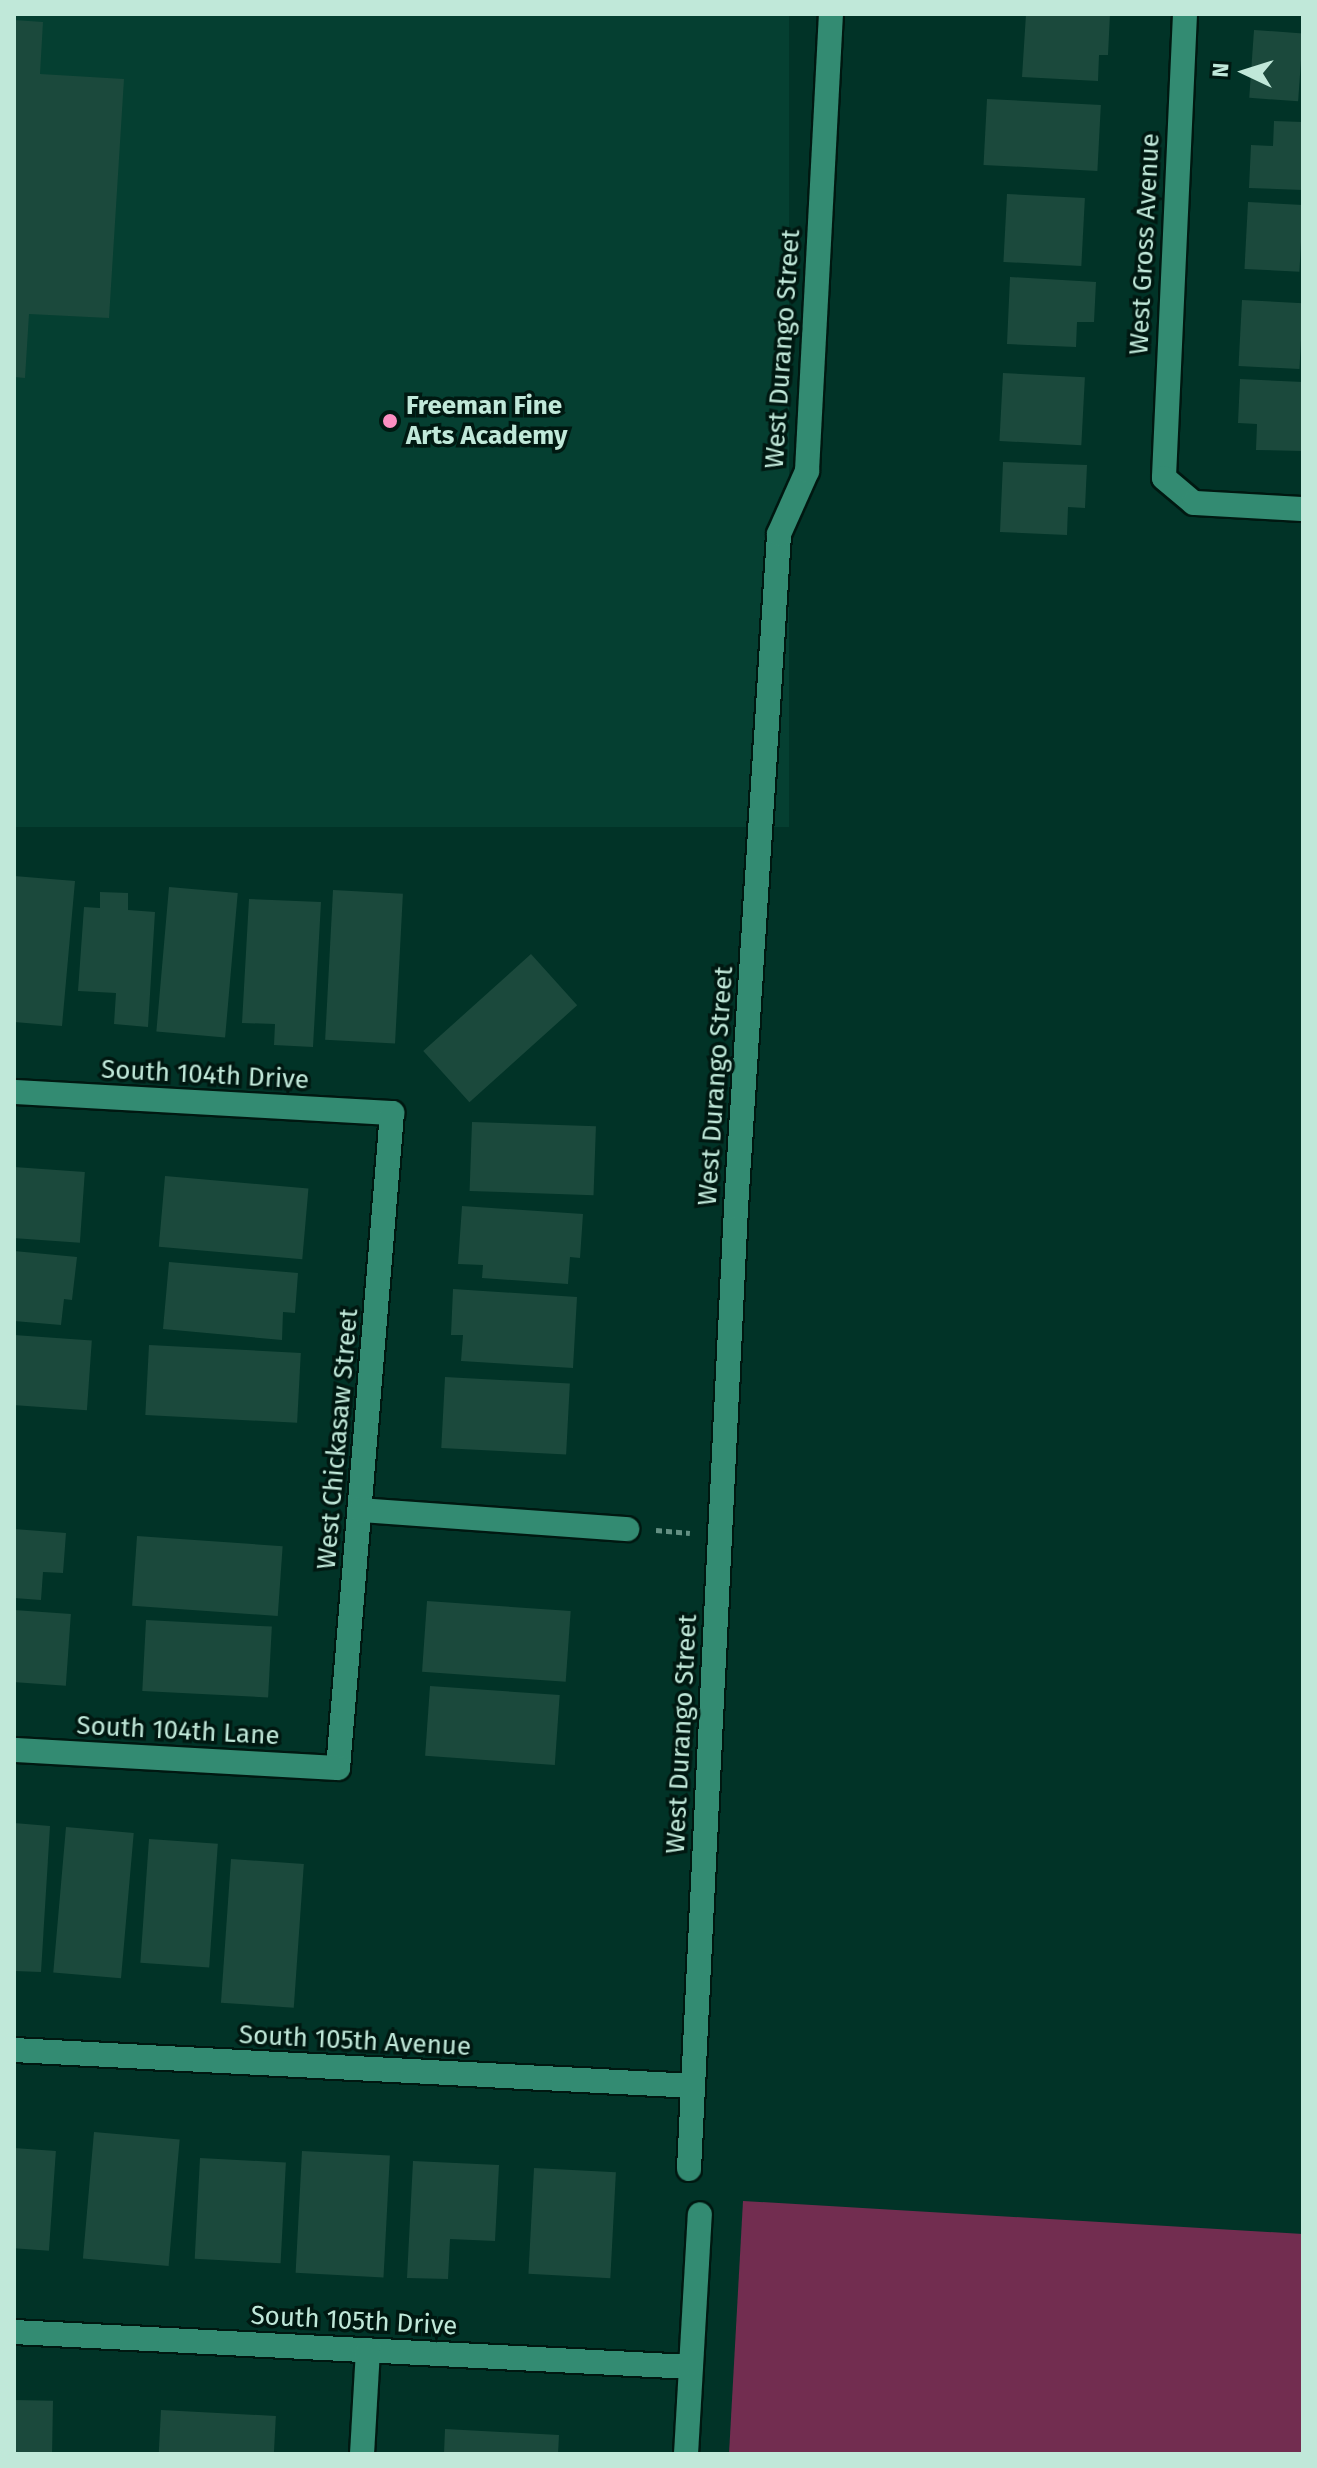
<!DOCTYPE html>
<html>
<head>
<meta charset="utf-8">
<style>
	body { margin:0 }
	#map { position:relative; width:1317px; height:2468px; overflow:hidden; background:#013327; font-family:"Fira Sans",sans-serif }
	div>[style] { position:absolute }
	[style*='--x'] { left:calc(var(--x)*1px); top:calc(var(--y)*1px); width:calc(var(--w)*1px); rotate:calc(var(--a)*1deg) }
	.built>* { inset:0; background:#053f31; transform-origin:0 0 }
	.green>* { inset:0; background:#722d50 }
	.building>* { inset:0; background:#1b493c; transform-origin:0 0 }
	.path>* { height:5px; margin-top:-2.5px; transform-origin:0; background:repeating-linear-gradient(90deg,#649083 0 6px,transparent 0 10px) }
	.roads { filter:drop-shadow(2px 0 #001811) drop-shadow(-2px 0 #001811) drop-shadow(0 2px #001811) drop-shadow(0 -2px #001811) }
	.minor>* { height:24px; margin:-12px; padding:0 12px; transform-origin:12px; border-radius:12px; background:#338b72 }
	.dots>* { width:22px; height:22px; translate:-50% -50%; box-sizing:border-box; border:4px solid #001811; border-radius:50% }
	span { translate:-50% -50%; white-space:nowrap; text-align:center; line-height:1.15; -webkit-text-stroke:7px #001811; paint-order:stroke }
	.street-label { font-size:26px; color:#c0e8d9 }
	.poi-label { font-size:26px; color:#c0e8d9; font-weight:700 }
	.left { translate:0 -50%; text-align:left }
	.frame { position:absolute; inset:0; border:16px solid #c0e8d9; pointer-events:none }
	.north { position:absolute; left:1205px; top:32px; width:80px; height:80px; -webkit-text-stroke:6px #001811; paint-order:stroke; rotate:274deg; font-size:22px; font-weight:700; line-height:32px; text-align:center; color:#c0e8d9 }
	.north::after { content:''; display:block; margin:auto; width:28px; height:36px; background:#c0e8d9; clip-path:polygon(50% 0,100% 100%,50% 72%,0 100%) }
</style>
</head>
<body>
<div id="map">
	<div class="built">
		<div style="left:14px;top:14px;width:775px;height:813px"></div>
	</div>
	<div class="green">
		<div style="clip-path:polygon(743px 2201px,1303px 2234px,1303px 2454px,729px 2454px)"></div>
	</div>
	<div class="building">
		<div style="clip-path:polygon(1026px 14px,1110px 14px,1108px 55px,1099px 55px,1098px 81px,1022px 77px)"></div>
		<div style="clip-path:polygon(14px 20px,43px 22px,40px 74px,124px 79px,109px 318px,29px 314px,25px 378px,14px 377px)"></div>
		<div style="left:1254px;top:30px;width:49px;height:68px;rotate:4deg"></div>
		<div style="left:987px;top:99px;width:114px;height:66px;rotate:3deg"></div>
		<div style="clip-path:polygon(1274px 121px,1303px 122px,1303px 190px,1249px 188px,1251px 145px,1273px 146px)"></div>
		<div style="left:1007px;top:194px;width:78px;height:68px;rotate:3deg"></div>
		<div style="left:1248px;top:202px;width:55px;height:67px;rotate:3deg"></div>
		<div style="clip-path:polygon(1010px 277px,1096px 282px,1094px 322px,1077px 322px,1076px 347px,1007px 344px)"></div>
		<div style="left:1242px;top:300px;width:61px;height:66px;rotate:3deg"></div>
		<div style="left:1003px;top:373px;width:82px;height:68px;rotate:3deg"></div>
		<div style="clip-path:polygon(1240px 379px,1303px 382px,1303px 451px,1256px 450px,1257px 424px,1238px 423px)"></div>
		<div style="clip-path:polygon(1003px 462px,1087px 465px,1085px 508px,1068px 507px,1067px 535px,1000px 532px)"></div>
		<div style="clip-path:polygon(14px 876px,75px 881px,62px 1026px,14px 1022px)"></div>
		<div style="left:169px;top:887px;width:69px;height:145px;rotate:5deg"></div>
		<div style="left:333px;top:890px;width:70px;height:150px;rotate:3deg"></div>
		<div style="clip-path:polygon(100px 892px,128px 893px,128px 910px,155px 912px,148px 1027px,114px 1024px,116px 993px,78px 991px,84px 907px,100px 908px)"></div>
		<div style="clip-path:polygon(249px 899px,321px 902px,313px 1047px,274px 1045px,275px 1024px,242px 1023px)"></div>
		<div style="left:531px;top:954px;width:69px;height:145px;rotate:48deg"></div>
		<div style="left:472px;top:1122px;width:124px;height:69px;rotate:2deg"></div>
		<div style="left:14px;top:1167px;width:71px;height:71px;rotate:4deg"></div>
		<div style="left:165px;top:1176px;width:144px;height:71px;rotate:5deg"></div>
		<div style="clip-path:polygon(462px 1206px,583px 1214px,580px 1258px,570px 1257px,568px 1284px,482px 1278px,483px 1265px,458px 1264px)"></div>
		<div style="clip-path:polygon(14px 1251px,77px 1257px,72px 1300px,64px 1299px,61px 1325px,14px 1321px)"></div>
		<div style="clip-path:polygon(169px 1262px,298px 1273px,295px 1313px,283px 1312px,282px 1340px,163px 1329px)"></div>
		<div style="clip-path:polygon(453px 1289px,577px 1297px,573px 1368px,461px 1361px,463px 1335px,451px 1335px)"></div>
		<div style="left:14px;top:1335px;width:78px;height:70px;rotate:4deg"></div>
		<div style="left:149px;top:1345px;width:152px;height:70px;rotate:3deg"></div>
		<div style="left:445px;top:1377px;width:125px;height:71px;rotate:3deg"></div>
		<div style="clip-path:polygon(14px 1529px,66px 1533px,63px 1573px,43px 1572px,41px 1600px,14px 1598px)"></div>
		<div style="left:137px;top:1536px;width:146px;height:70px;rotate:4deg"></div>
		<div style="left:427px;top:1601px;width:144px;height:71px;rotate:4deg"></div>
		<div style="left:14px;top:1610px;width:57px;height:72px;rotate:4deg"></div>
		<div style="left:146px;top:1620px;width:126px;height:71px;rotate:3deg"></div>
		<div style="left:430px;top:1686px;width:130px;height:70px;rotate:4deg"></div>
		<div style="clip-path:polygon(14px 1823px,50px 1826px,41px 1972px,14px 1971px)"></div>
		<div style="left:66px;top:1827px;width:68px;height:146px;rotate:5deg"></div>
		<div style="left:149px;top:1839px;width:69px;height:124px;rotate:4deg"></div>
		<div style="left:231px;top:1859px;width:73px;height:144px;rotate:4deg"></div>
		<div style="left:94px;top:2132px;width:86px;height:127px;rotate:5deg"></div>
		<div style="left:14px;top:2148px;width:42px;height:100px;rotate:4deg"></div>
		<div style="left:302px;top:2151px;width:88px;height:122px;rotate:3deg"></div>
		<div style="left:200px;top:2158px;width:86px;height:101px;rotate:3deg"></div>
		<div style="clip-path:polygon(413px 2161px,499px 2165px,495px 2241px,450px 2239px,448px 2279px,407px 2278px)"></div>
		<div style="left:534px;top:2168px;width:82px;height:106px;rotate:3deg"></div>
		<div style="left:14px;top:2400px;width:39px;height:54px;rotate:1deg"></div>
		<div style="left:161px;top:2410px;width:115px;height:44px;rotate:3deg"></div>
		<div style="clip-path:polygon(445px 2429px,559px 2435px,558px 2454px,444px 2454px)"></div>
	</div>
	<div class="path">
		<div style="--x:656;--y:1530;--w:34;--a:5"></div>
	</div>
	<div class="roads">
		<div class="minor">
			<div style="--x:1185;--y:14;--w:464;--a:92.6"></div>
			<div style="--x:1164;--y:478;--w:39;--a:40"></div>
			<div style="--x:1194;--y:503;--w:109;--a:3.2"></div>
			<div style="--x:14;--y:1092;--w:379;--a:3.2"></div>
			<div style="--x:392;--y:1113;--w:657;--a:94.71"></div>
			<div style="--x:338;--y:1768;--w:324;--a:-176.8"></div>
			<div style="--x:360;--y:1510;--w:268;--a:4.1"></div>
			<div style="--x:14;--y:2050;--w:680;--a:3.03"></div>
			<div style="--x:689;--y:2169;--w:963;--a:-87.2"></div>
			<div style="--x:736;--y:1207;--w:674;--a:-86.34"></div>
			<div style="--x:779;--y:534;--w:69;--a:-66"></div>
			<div style="--x:807;--y:471;--w:458;--a:-87"></div>
			<div style="--x:14;--y:2332;--w:677;--a:2.96"></div>
			<div style="--x:362;--y:2454;--w:104;--a:-86.7"></div>
			<div style="--x:686;--y:2454;--w:240;--a:-86.7"></div>
		</div>
	</div>
	<div class="dots">
		<div style="left:390px;top:421px;background:#fc8fc2"></div>
	</div>
	<div class="street-label">
		<span style="left:1145px;top:244px;rotate:-87deg">West Gross Avenue</span>
		<span style="left:783px;top:349px;rotate:-86deg">West Durango Street</span>
		<span style="left:205px;top:1075px;rotate:3deg">South 104th Drive</span>
		<span style="left:716px;top:1086px;rotate:-86deg">West Durango Street</span>
		<span style="left:338px;top:1439px;rotate:-85deg">West Chickasaw Street</span>
		<span style="left:178px;top:1731px;rotate:3deg">South 104th Lane</span>
		<span style="left:682px;top:1734px;rotate:-87deg">West Durango Street</span>
		<span style="left:355px;top:2041px;rotate:3deg">South 105th Avenue</span>
		<span style="left:354px;top:2321px;rotate:3deg">South 105th Drive</span>
	</div>
	<div class="poi-label">
		<span class="left" style="left:406px;top:421px">Freeman Fine<br>Arts Academy</span>
	</div>
	<div class="frame"></div>
	<div class="north">N</div>
</div>
</body>
</html>
